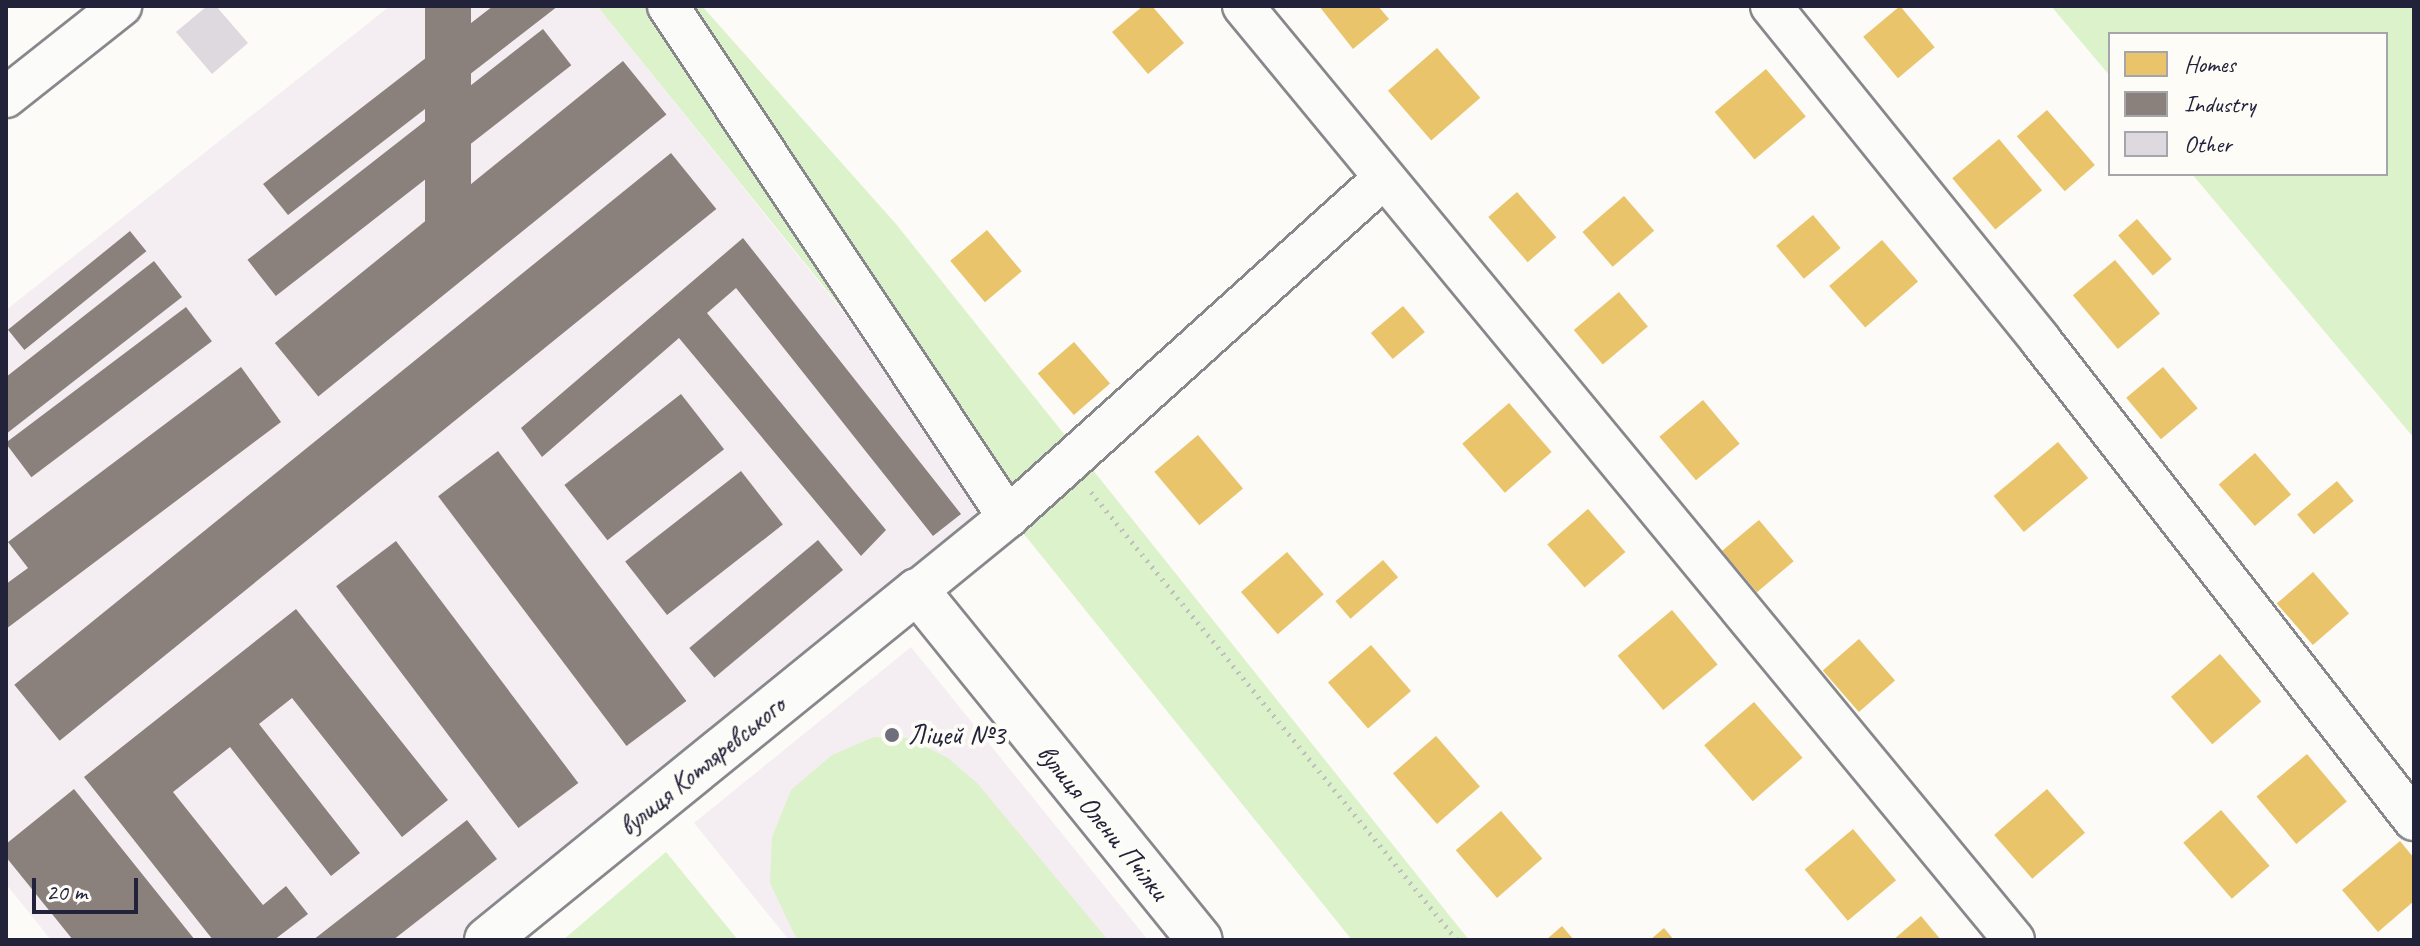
<!DOCTYPE html>
<html>
<head>
<meta charset="utf-8">
<style>
	body { margin:0 }
	#map { position:relative; width:2420px; height:946px; overflow:hidden; background:#fcfbf8; font-family:Caveat,sans-serif }
	div>[style] { position:absolute }
	[style*='--x'] { left:calc(var(--x)*1px); top:calc(var(--y)*1px); width:calc(var(--w)*1px); rotate:calc(var(--a)*1deg) }
	.built>* { inset:0; background:#f4eef2 }
	.green>* { inset:0; background:#dcf2ca }
	.homes>* { inset:0; background:#e9c46a; transform-origin:0 0 }
	.industry>* { inset:0; background:#8a817c; transform-origin:0 0 }
	.building>* { inset:0; background:#ded8df }
	.path>* { height:5px; margin-top:-2.5px; transform-origin:0; background:repeating-linear-gradient(90deg,#bfbfc0 0 2px,transparent 0 8px) }
	.roads { filter:drop-shadow(2px 0 #88888c) drop-shadow(-2px 0 #88888c) drop-shadow(0 2px #88888c) drop-shadow(0 -2px #88888c) }
	.street>* { height:40px; margin:-20px; padding:0 20px; transform-origin:20px; border-radius:20px; background:#fbfbf9 }
	.secondary>* { height:44px; margin:-22px; padding:0 22px; transform-origin:22px; border-radius:22px; background:#fbfbf9 }
	.dots>* { width:22px; height:22px; translate:-50% -50%; box-sizing:border-box; border:4px solid #fdfcf7; border-radius:50% }
	span { translate:-50% -50%; white-space:nowrap; text-align:center; line-height:1.15; -webkit-text-stroke:8px #fdfcf7; paint-order:stroke }
	.poi-label { font-size:28px; color:#22223b }
	.left { translate:0 -50%; text-align:left }
	.street-label { font-size:28px; color:#22223b }
	.frame { position:absolute; inset:0; border:8px solid #22223b; pointer-events:none }
	.legend { position:absolute; left:2108px; top:32px; width:280px; height:144px; box-sizing:border-box; background:#fdfcf7; border:2px solid #a5a5ac; margin:0; padding:10px 14px; list-style:none; font-size:24px; color:#22223b }
	.legend li { display:flex; align-items:center; gap:16px; height:40px }
	.legend b { width:40px; border:2px solid #a5a5ac }
	.scale { position:absolute; left:32px; top:878px; width:106px; height:36px; box-sizing:border-box; border:4px solid #22223b; border-top:0; padding-left:10px; font-size:24px; line-height:28px; white-space:nowrap; color:#22223b; -webkit-text-stroke:6px #fdfcf7; paint-order:stroke }
</style>
</head>
<body>
<div id="map">
	<div class="built">
		<div style="clip-path:polygon(390px 6px,597px 6px,1008px 517px,487px 940px,51px 940px,6px 884px,6px 310px)"></div>
		<div style="clip-path:polygon(911px 647px,1148px 940px,789px 940px,694px 823px)"></div>
	</div>
	<div class="green">
		<div style="clip-path:polygon(597px 6px,702px 6px,896px 224px,1469px 940px,1352px 940px)"></div>
		<div style="clip-path:polygon(2051px 6px,2414px 6px,2414px 438px,2192px 174px,2386px 174px,2386px 34px,2110px 34px,2110px 76px)"></div>
		<div style="clip-path:polygon(874px 737px,908px 738px,948px 758px,977px 783px,1108px 940px,797px 940px,770px 883px,772px 837px,791px 790px,832px 755px)"></div>
		<div style="clip-path:polygon(666px 852px,738px 940px,563px 940px)"></div>
	</div>
	<div class="homes">
		<div style="clip-path:polygon(1143px 6px,1152px 6px,1184px 43px,1148px 74px,1112px 32px)"></div>
		<div style="clip-path:polygon(1319px 6px,1378px 6px,1389px 19px,1353px 49px)"></div>
		<div style="left:1900px;top:6px;width:54px;height:48px;rotate:50deg"></div>
		<div style="left:1437px;top:48px;width:66px;height:65px;rotate:49deg"></div>
		<div style="left:1766px;top:69px;width:62px;height:67px;rotate:50deg"></div>
		<div style="left:2047px;top:110px;width:73px;height:40px;rotate:49deg"></div>
		<div style="left:1999px;top:139px;width:67px;height:61px;rotate:50deg"></div>
		<div style="left:1517px;top:192px;width:60px;height:38px;rotate:49deg"></div>
		<div style="left:1624px;top:196px;width:46px;height:55px;rotate:49deg"></div>
		<div style="left:1813px;top:215px;width:43px;height:48px;rotate:50deg"></div>
		<div style="left:2137px;top:219px;width:53px;height:25px;rotate:49deg"></div>
		<div style="left:987px;top:230px;width:54px;height:48px;rotate:50deg"></div>
		<div style="left:1882px;top:240px;width:55px;height:70px;rotate:49deg"></div>
		<div style="left:2115px;top:260px;width:70px;height:55px;rotate:50deg"></div>
		<div style="left:1619px;top:292px;width:45px;height:59px;rotate:50deg"></div>
		<div style="left:1403px;top:306px;width:34px;height:42px;rotate:50deg"></div>
		<div style="left:1074px;top:342px;width:55px;height:48px;rotate:49deg"></div>
		<div style="left:2163px;top:367px;width:54px;height:48px;rotate:50deg"></div>
		<div style="left:1703px;top:400px;width:57px;height:57px;rotate:50deg"></div>
		<div style="left:1509px;top:403px;width:65px;height:62px;rotate:49deg"></div>
		<div style="left:1198px;top:435px;width:70px;height:57px;rotate:50deg"></div>
		<div style="left:2058px;top:442px;width:47px;height:84px;rotate:50deg"></div>
		<div style="left:2255px;top:453px;width:55px;height:48px;rotate:49deg"></div>
		<div style="left:2337px;top:481px;width:26px;height:52px;rotate:50deg"></div>
		<div style="left:1588px;top:509px;width:57px;height:54px;rotate:49deg"></div>
		<div style="left:1759px;top:520px;width:54px;height:48px;rotate:50deg"></div>
		<div style="left:1287px;top:552px;width:56px;height:61px;rotate:49deg"></div>
		<div style="left:1383px;top:560px;width:23px;height:63px;rotate:49deg"></div>
		<div style="left:2313px;top:572px;width:55px;height:48px;rotate:49deg"></div>
		<div style="left:1672px;top:610px;width:71px;height:71px;rotate:50deg"></div>
		<div style="left:1859px;top:639px;width:55px;height:48px;rotate:49deg"></div>
		<div style="left:1371px;top:645px;width:61px;height:57px;rotate:49deg"></div>
		<div style="left:2220px;top:654px;width:63px;height:65px;rotate:49deg"></div>
		<div style="left:1754px;top:702px;width:74px;height:66px;rotate:49deg"></div>
		<div style="left:1436px;top:736px;width:67px;height:57px;rotate:49deg"></div>
		<div style="left:2307px;top:754px;width:62px;height:66px;rotate:50deg"></div>
		<div style="left:2047px;top:789px;width:58px;height:70px;rotate:49deg"></div>
		<div style="left:2221px;top:810px;width:74px;height:50px;rotate:49deg"></div>
		<div style="left:1501px;top:811px;width:63px;height:60px;rotate:49deg"></div>
		<div style="left:1853px;top:829px;width:67px;height:63px;rotate:50deg"></div>
		<div style="clip-path:polygon(2400px 841px,2414px 858px,2414px 901px,2378px 932px,2342px 890px)"></div>
		<div style="clip-path:polygon(1921px 916px,1941px 940px,1893px 940px)"></div>
		<div style="clip-path:polygon(1562px 926px,1574px 940px,1546px 940px)"></div>
		<div style="clip-path:polygon(1664px 928px,1674px 940px,1650px 940px)"></div>
	</div>
	<div class="industry">
		<div style="left:425px;top:6px;width:46px;height:245px"></div>
		<div style="clip-path:polygon(493px 6px,558px 6px,288px 215px,263px 184px)"></div>
		<div style="left:543px;top:29px;width:46px;height:375px;rotate:52deg"></div>
		<div style="left:623px;top:61px;width:69px;height:448px;rotate:51deg"></div>
		<div style="left:671px;top:153px;width:72px;height:845px;rotate:51deg"></div>
		<div style="left:130px;top:231px;width:26px;height:157px;rotate:51deg"></div>
		<div style="clip-path:polygon(743px 238px,961px 514px,933px 536px,736px 288px,707px 313px,886px 530px,861px 556px,679px 338px,542px 457px,521px 428px)"></div>
		<div style="clip-path:polygon(154px 261px,182px 297px,6px 434px,6px 377px)"></div>
		<div style="left:186px;top:307px;width:43px;height:226px;rotate:53deg"></div>
		<div style="clip-path:polygon(241px 367px,281px 422px,6px 629px,6px 584px,28px 568px,8px 542px)"></div>
		<div style="left:681px;top:394px;width:70px;height:148px;rotate:52deg"></div>
		<div style="left:498px;top:451px;width:313px;height:75px;rotate:53deg"></div>
		<div style="left:741px;top:471px;width:68px;height:147px;rotate:52deg"></div>
		<div style="left:818px;top:540px;width:39px;height:168px;rotate:50deg"></div>
		<div style="left:396px;top:541px;width:303px;height:75px;rotate:53deg"></div>
		<div style="clip-path:polygon(296px 609px,448px 800px,402px 837px,292px 698px,259px 724px,360px 853px,331px 876px,230px 747px,173px 792px,263px 905px,286px 886px,308px 914px,274px 940px,213px 940px,84px 777px)"></div>
		<div style="clip-path:polygon(74px 789px,195px 940px,73px 940px,6px 857px,6px 844px)"></div>
		<div style="clip-path:polygon(467px 820px,497px 859px,393px 940px,313px 940px)"></div>
	</div>
	<div class="building">
		<div style="clip-path:polygon(207px 6px,216px 6px,248px 43px,212px 74px,176px 32px)"></div>
	</div>
	<div class="path">
		<div style="--x:1091;--y:492;--w:578;--a:50.75"></div>
	</div>
	<div class="roads">
		<div class="street">
			<div style="--x:668;--y:6;--w:614;--a:56.36"></div>
			<div style="--x:1243;--y:6;--w:1211;--a:50.46"></div>
			<div style="--x:1771;--y:6;--w:430;--a:51.1"></div>
			<div style="--x:2041;--y:341;--w:607;--a:52.09"></div>
			<div style="--x:6;--y:97;--w:147;--a:-38.4"></div>
			<div style="--x:917;--y:591;--w:117;--a:-39.1"></div>
			<div style="--x:1008;--y:517;--w:506;--a:-42.04"></div>
		</div>
		<div class="secondary">
			<div style="--x:487;--y:940;--w:554;--a:-39.06"></div>
			<div style="--x:917;--y:591;--w:449;--a:51"></div>
		</div>
	</div>
	<div class="dots">
		<div style="left:892px;top:735px;background:#6e6e7d"></div>
	</div>
	<div class="poi-label">
		<span class="left" style="left:908px;top:735px">Ліцей №3</span>
	</div>
	<div class="street-label">
		<span style="left:702px;top:766px;rotate:-39deg">вулиця Котляревського</span>
		<span style="left:1103px;top:822px;rotate:51deg">вулиця Олени Пчілки</span>
	</div>
	<div class="frame"></div>
	<ul class="legend">
	<li><b style="height:22px;background:#e9c46a"></b>Homes</li>
	<li><b style="height:22px;background:#8a817c"></b>Industry</li>
	<li><b style="height:22px;background:#ded8df"></b>Other</li>
	</ul>
	<div class="scale">20 m</div>
</div>
</body>
</html>
